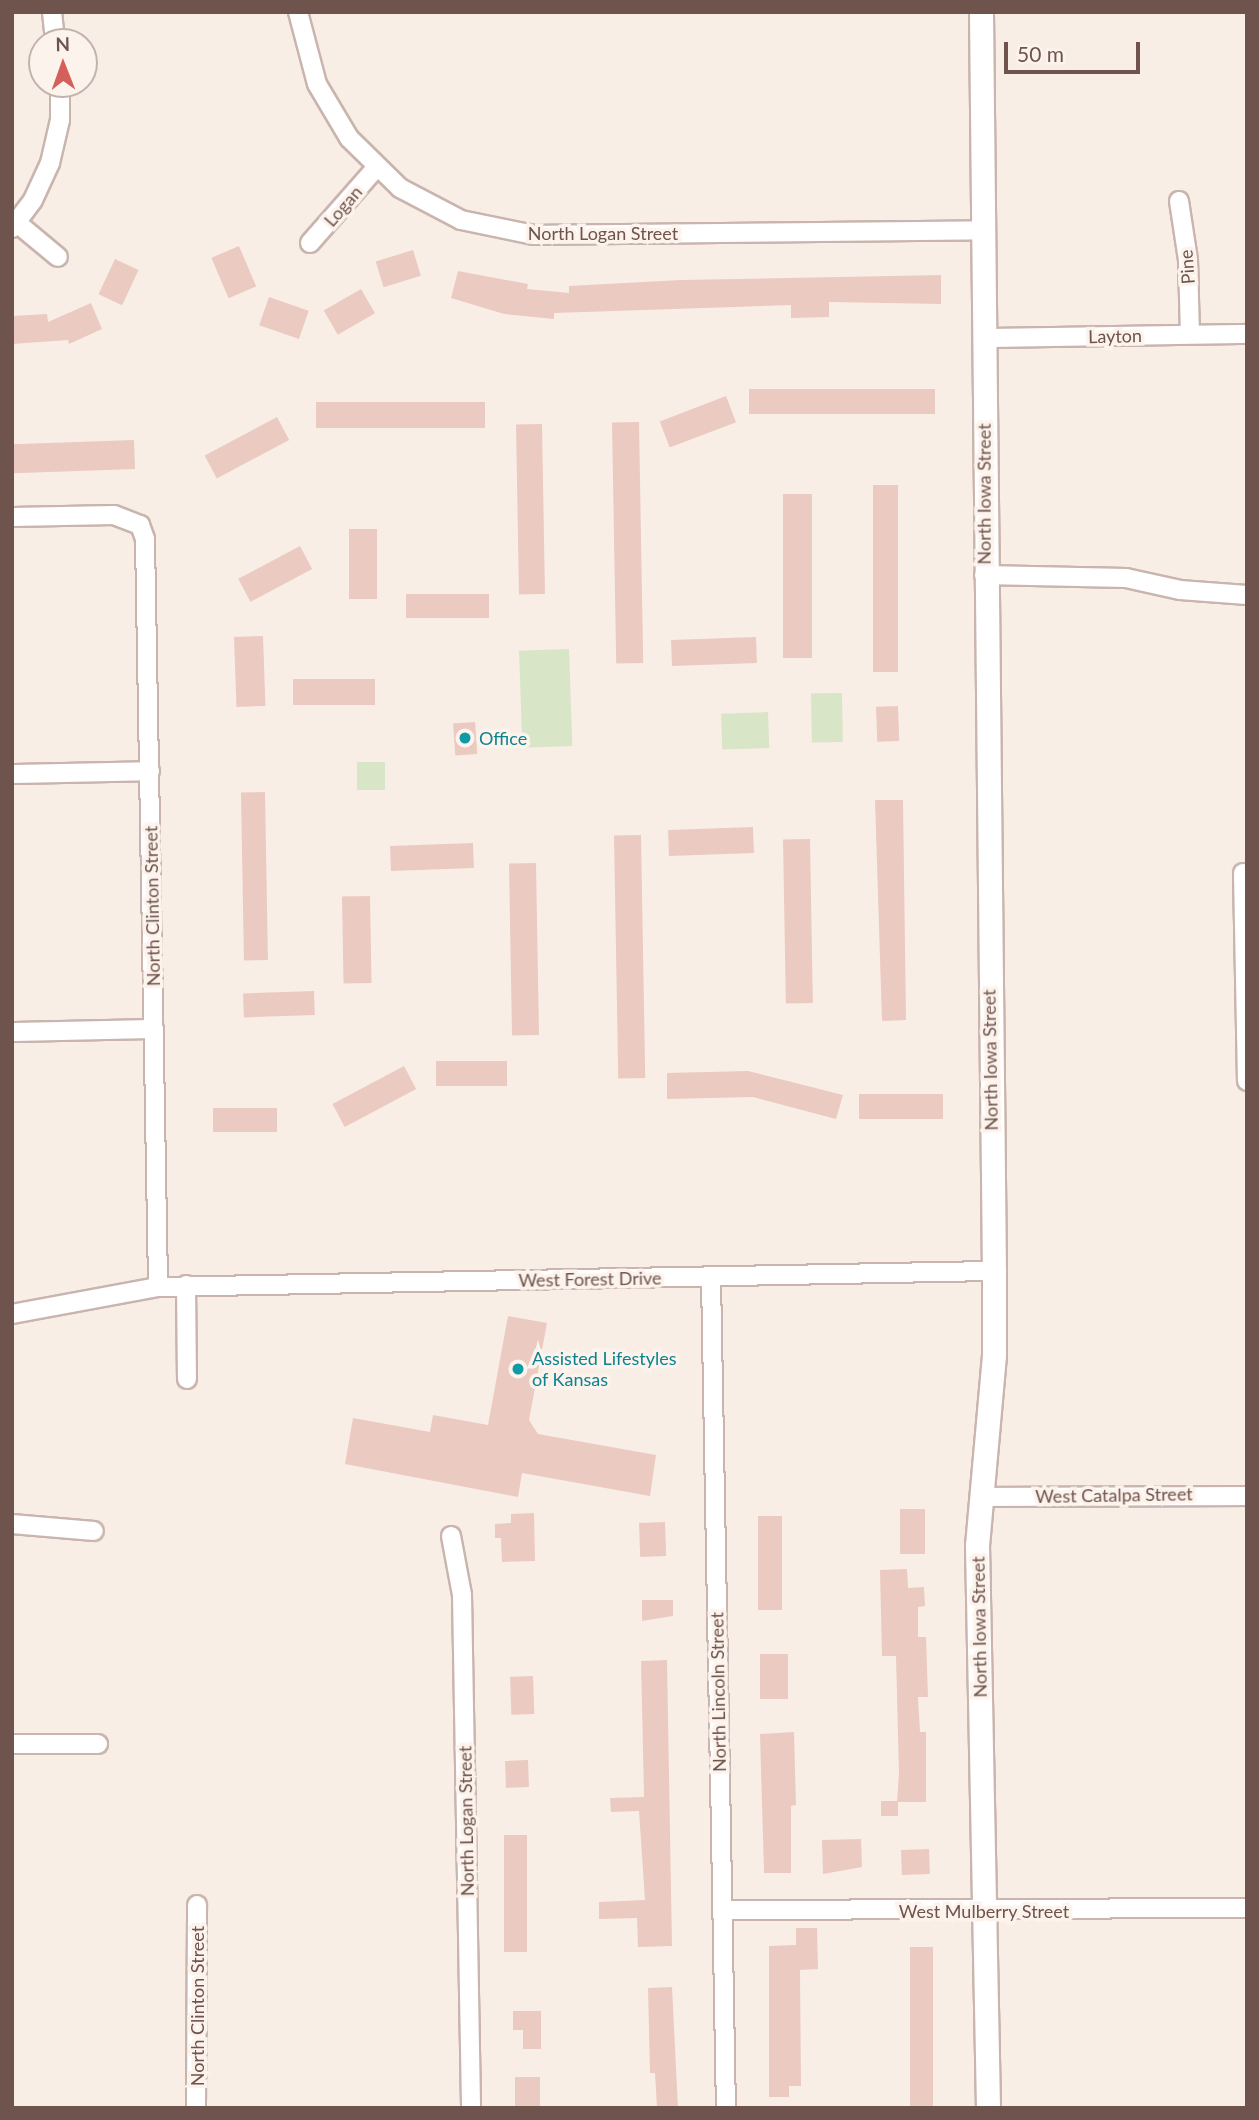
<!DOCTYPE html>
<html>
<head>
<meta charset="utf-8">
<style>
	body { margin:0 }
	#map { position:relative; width:1259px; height:2120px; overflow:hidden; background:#f9eee6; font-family:Lato,sans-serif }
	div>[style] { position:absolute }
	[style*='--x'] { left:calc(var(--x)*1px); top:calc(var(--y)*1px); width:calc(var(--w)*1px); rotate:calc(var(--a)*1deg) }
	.green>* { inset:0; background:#d8e5c6; transform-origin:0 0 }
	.building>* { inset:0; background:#ebcac1; transform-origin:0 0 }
	.roads { filter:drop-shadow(2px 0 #c9b5ae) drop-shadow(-2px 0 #c9b5ae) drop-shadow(0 2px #c9b5ae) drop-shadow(0 -2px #c9b5ae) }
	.minor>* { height:18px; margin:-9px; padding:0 9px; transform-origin:9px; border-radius:9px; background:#fff }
	.tertiary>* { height:23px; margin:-11.5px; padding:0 11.5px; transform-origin:11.5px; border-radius:11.5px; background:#fff }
	.dots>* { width:19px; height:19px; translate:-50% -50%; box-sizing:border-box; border:4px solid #fcf3ec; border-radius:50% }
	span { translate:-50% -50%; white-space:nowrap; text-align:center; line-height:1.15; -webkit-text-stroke:7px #fcf3ec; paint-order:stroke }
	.street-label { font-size:18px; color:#6f544e }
	.culture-label { font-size:18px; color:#0d838f }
	.left { translate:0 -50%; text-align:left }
	.frame { position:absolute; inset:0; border:14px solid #6f544e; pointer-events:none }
	.north { position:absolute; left:28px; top:28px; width:70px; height:70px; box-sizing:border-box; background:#fcf3ec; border:2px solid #c4b3ad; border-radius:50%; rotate:359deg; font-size:19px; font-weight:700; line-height:28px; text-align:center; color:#6f544e }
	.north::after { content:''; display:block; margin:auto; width:24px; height:32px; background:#d3605b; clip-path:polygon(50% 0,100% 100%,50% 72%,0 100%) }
	.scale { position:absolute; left:1004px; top:42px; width:136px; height:32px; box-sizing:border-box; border:4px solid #6f544e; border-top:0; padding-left:9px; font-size:21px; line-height:24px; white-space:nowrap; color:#6f544e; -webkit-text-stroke:5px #fcf3ec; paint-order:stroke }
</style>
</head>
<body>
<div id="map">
	<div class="green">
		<div style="left:569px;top:649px;width:97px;height:50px;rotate:88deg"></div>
		<div style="left:842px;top:693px;width:49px;height:31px;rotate:89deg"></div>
		<div style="left:768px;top:712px;width:36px;height:47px;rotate:88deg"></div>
		<div style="left:385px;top:762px;width:28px;height:28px;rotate:90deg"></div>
	</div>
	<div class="building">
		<div style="left:239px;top:246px;width:44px;height:30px;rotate:67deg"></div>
		<div style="left:413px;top:250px;width:27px;height:39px;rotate:73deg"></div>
		<div style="left:115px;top:259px;width:26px;height:39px;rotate:25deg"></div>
		<div style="clip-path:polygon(458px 271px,528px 284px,527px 289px,569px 293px,569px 286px,681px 280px,941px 275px,941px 304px,829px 302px,829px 317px,791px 318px,791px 305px,554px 313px,554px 319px,504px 314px,451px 298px)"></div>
		<div style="left:361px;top:289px;width:28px;height:43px;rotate:60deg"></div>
		<div style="left:269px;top:297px;width:42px;height:30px;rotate:19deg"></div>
		<div style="clip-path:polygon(91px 303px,102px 329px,69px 344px,68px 340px,12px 344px,12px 316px,47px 314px,48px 322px)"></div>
		<div style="left:935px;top:389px;width:25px;height:186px;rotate:90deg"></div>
		<div style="left:726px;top:396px;width:28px;height:71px;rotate:69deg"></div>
		<div style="left:485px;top:402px;width:26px;height:169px;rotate:90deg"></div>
		<div style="left:277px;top:417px;width:26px;height:82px;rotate:62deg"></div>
		<div style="left:639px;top:422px;width:241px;height:27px;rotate:89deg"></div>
		<div style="left:542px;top:424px;width:170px;height:26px;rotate:89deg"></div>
		<div style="left:134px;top:440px;width:29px;height:122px;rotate:88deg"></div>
		<div style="left:873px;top:485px;width:25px;height:187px"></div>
		<div style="left:812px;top:494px;width:164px;height:29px;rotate:90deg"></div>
		<div style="left:349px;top:529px;width:28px;height:70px"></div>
		<div style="left:300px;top:546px;width:26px;height:70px;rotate:62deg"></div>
		<div style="left:489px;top:594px;width:24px;height:83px;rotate:90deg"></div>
		<div style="left:263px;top:636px;width:70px;height:29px;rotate:88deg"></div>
		<div style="left:756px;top:637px;width:26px;height:85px;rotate:88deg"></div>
		<div style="left:375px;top:679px;width:26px;height:82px;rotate:90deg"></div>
		<div style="left:898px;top:706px;width:35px;height:22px;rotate:88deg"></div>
		<div style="left:475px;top:722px;width:32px;height:22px;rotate:86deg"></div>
		<div style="left:265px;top:792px;width:168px;height:24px;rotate:89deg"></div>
		<div style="clip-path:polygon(875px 800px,903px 800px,906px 1020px,882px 1021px)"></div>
		<div style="left:753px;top:827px;width:26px;height:85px;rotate:88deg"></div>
		<div style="left:641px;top:835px;width:243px;height:27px;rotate:89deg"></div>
		<div style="left:810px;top:839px;width:164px;height:27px;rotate:89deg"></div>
		<div style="left:473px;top:843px;width:25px;height:83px;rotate:88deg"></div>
		<div style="left:536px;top:863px;width:172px;height:27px;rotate:89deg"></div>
		<div style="left:370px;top:896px;width:87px;height:28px;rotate:89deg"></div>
		<div style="left:314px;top:991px;width:24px;height:71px;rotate:88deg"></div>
		<div style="left:436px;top:1061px;width:71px;height:25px"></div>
		<div style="left:404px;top:1066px;width:26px;height:81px;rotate:62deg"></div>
		<div style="clip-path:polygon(748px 1071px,843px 1095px,836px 1119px,753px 1097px,667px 1099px,667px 1073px)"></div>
		<div style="left:943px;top:1094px;width:25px;height:84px;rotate:90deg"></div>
		<div style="left:277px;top:1108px;width:24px;height:64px;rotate:90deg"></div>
		<div style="clip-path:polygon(508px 1316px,547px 1323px,529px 1420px,538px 1434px,656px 1455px,650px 1496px,522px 1473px,518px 1497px,345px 1464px,353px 1418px,430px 1432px,433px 1415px,488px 1425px)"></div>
		<div style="left:900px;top:1509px;width:25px;height:45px"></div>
		<div style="clip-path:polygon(534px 1513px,535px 1561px,502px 1562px,501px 1538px,495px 1538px,495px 1524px,511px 1523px,511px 1514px)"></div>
		<div style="left:758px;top:1516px;width:24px;height:94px"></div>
		<div style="left:665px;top:1522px;width:34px;height:26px;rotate:88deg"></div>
		<div style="clip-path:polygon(907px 1569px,908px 1588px,924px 1587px,925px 1606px,918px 1607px,918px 1637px,926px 1637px,928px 1697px,918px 1697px,920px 1732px,926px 1732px,926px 1802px,898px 1802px,898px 1816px,881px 1816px,881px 1801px,897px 1801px,899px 1774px,896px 1656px,882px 1656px,880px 1570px)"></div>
		<div style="clip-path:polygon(642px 1600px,673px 1600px,673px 1616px,642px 1621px)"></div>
		<div style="left:760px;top:1654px;width:28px;height:45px"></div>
		<div style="clip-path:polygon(667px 1660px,672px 1946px,638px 1947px,637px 1918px,599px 1919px,599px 1902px,645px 1900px,639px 1811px,611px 1812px,610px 1798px,644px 1797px,641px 1661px)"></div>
		<div style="left:533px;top:1676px;width:38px;height:23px;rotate:88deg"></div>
		<div style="clip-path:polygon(794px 1732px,796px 1805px,791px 1806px,791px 1873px,764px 1873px,760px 1734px)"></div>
		<div style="left:528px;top:1760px;width:27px;height:23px;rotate:88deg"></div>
		<div style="left:504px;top:1835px;width:23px;height:117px"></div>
		<div style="clip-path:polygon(861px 1839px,862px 1867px,823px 1874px,822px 1840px)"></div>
		<div style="left:929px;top:1849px;width:25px;height:28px;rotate:88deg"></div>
		<div style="clip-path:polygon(796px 1928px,817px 1928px,818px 1969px,800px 1970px,801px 2086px,789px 2086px,789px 2097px,769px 2097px,769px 1946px,796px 1945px)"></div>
		<div style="left:933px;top:1947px;width:159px;height:23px;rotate:90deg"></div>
		<div style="clip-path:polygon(672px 1987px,678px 2108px,657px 2108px,655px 2073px,650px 2073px,648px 1988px)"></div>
		<div style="clip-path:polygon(513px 2011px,541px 2011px,541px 2049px,523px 2049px,523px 2030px,513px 2030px)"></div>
		<div style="left:540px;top:2077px;width:31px;height:25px;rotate:90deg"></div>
	</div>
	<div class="roads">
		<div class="minor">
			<div style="--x:52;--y:12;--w:30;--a:84"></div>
			<div style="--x:298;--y:12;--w:74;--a:75.2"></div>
			<div style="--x:317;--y:84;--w:63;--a:59.3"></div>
			<div style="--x:349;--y:138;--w:71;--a:44.4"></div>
			<div style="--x:400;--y:188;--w:69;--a:27.7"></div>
			<div style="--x:461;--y:220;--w:75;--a:11.6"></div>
			<div style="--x:534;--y:235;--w:448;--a:-0.6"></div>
			<div style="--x:1179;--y:201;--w:60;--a:81.3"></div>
			<div style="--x:1188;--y:260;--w:74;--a:88.5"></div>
			<div style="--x:17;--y:223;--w:53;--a:39.7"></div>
			<div style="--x:12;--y:228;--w:35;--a:-53"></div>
			<div style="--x:33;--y:200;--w:41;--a:-65.3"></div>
			<div style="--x:50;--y:163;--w:44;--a:-76.9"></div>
			<div style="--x:60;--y:120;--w:36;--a:-90"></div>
			<div style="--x:310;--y:243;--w:100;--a:-48.7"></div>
			<div style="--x:983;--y:338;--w:264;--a:-0.9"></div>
			<div style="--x:12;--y:517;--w:102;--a:-1.1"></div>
			<div style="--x:114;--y:515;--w:28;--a:21"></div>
			<div style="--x:140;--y:525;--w:15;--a:70"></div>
			<div style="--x:145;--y:539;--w:748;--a:89"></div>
			<div style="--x:984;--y:575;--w:142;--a:1.2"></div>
			<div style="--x:1126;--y:578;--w:55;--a:12.5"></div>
			<div style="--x:1180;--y:590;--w:67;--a:4.3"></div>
			<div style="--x:12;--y:774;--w:138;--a:-1.2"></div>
			<div style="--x:1243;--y:873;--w:208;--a:88.9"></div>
			<div style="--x:12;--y:1032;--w:142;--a:-1.2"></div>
			<div style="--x:711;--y:1277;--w:831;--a:88.97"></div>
			<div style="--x:186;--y:1285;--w:94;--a:89.4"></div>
			<div style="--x:12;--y:1314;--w:148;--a:-10.5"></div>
			<div style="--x:158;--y:1287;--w:836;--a:-1.1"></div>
			<div style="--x:981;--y:1497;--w:266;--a:-0.2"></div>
			<div style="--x:12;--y:1524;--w:82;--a:4.9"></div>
			<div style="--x:451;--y:1536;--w:60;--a:79.4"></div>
			<div style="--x:462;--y:1595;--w:513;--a:88.99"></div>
			<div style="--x:12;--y:1744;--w:86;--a:0"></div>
			<div style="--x:722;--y:1910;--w:525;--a:-0.22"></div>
			<div style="--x:196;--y:2108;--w:203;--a:-89.7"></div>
		</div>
		<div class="tertiary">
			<div style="--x:981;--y:12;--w:1259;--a:89.41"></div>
			<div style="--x:994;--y:1271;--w:84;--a:90"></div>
			<div style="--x:994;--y:1355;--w:191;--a:95.1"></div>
			<div style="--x:977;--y:1545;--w:563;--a:88.88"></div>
		</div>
	</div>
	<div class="dots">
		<div style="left:465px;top:738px;background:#0f9aa8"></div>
		<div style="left:518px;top:1369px;background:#0f9aa8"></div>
	</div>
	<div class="street-label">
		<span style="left:343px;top:206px;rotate:-49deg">Logan</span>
		<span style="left:603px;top:233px">North Logan Street</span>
		<span style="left:1187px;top:267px;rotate:-94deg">Pine</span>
		<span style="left:1115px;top:336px;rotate:-1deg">Layton</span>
		<span style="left:984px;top:494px;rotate:-90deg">North Iowa Street</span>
		<span style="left:152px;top:906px;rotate:-91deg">North Clinton Street</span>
		<span style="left:990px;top:1060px;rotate:-91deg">North Iowa Street</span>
		<span style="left:590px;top:1279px;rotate:-1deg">West Forest Drive</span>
		<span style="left:1114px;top:1495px;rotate:-1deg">West Catalpa Street</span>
		<span style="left:979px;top:1627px;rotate:-91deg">North Iowa Street</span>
		<span style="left:718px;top:1692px;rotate:-91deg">North Lincoln Street</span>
		<span style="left:466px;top:1821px;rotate:-91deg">North Logan Street</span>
		<span style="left:984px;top:1911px">West Mulberry Street</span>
		<span style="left:197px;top:2006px;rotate:-90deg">North Clinton Street</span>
	</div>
	<div class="culture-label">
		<span class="left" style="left:479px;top:738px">Office</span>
		<span class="left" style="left:532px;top:1369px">Assisted Lifestyles<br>of Kansas</span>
	</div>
	<div class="frame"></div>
	<div class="north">N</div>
	<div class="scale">50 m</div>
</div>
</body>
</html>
